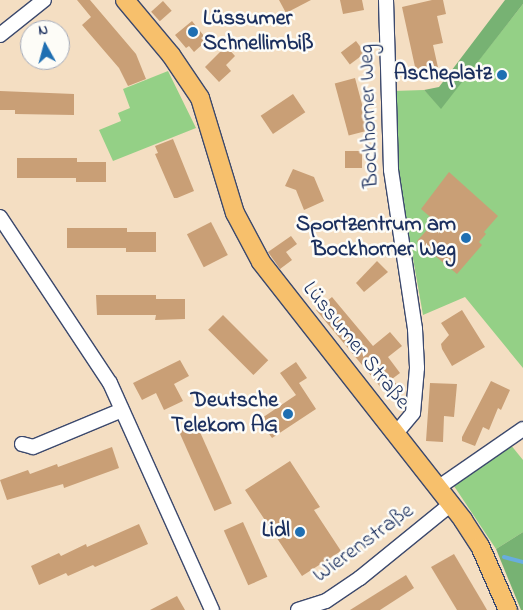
<!DOCTYPE html>
<html>
<head>
<meta charset="utf-8">
<style>
	body { margin:0 }
	#map { position:relative; width:523px; height:610px; overflow:hidden; background:#f4dec2; font-family:"Indie Flower",sans-serif }
	div>[style] { position:absolute }
	[style*='--x'] { left:calc(var(--x)*1px); top:calc(var(--y)*1px); width:calc(var(--w)*1px); rotate:calc(var(--a)*1deg) }
	.green>* { inset:0; background:#94d086 }
	.forest>* { inset:0; background:#77b273 }
	.stream>* { height:4px; margin:-2px; padding:0 2px; transform-origin:2px; border-radius:2px; background:#68adde }
	.building>* { inset:0; background:#c99f76; transform-origin:0 0 }
	.roads { filter:drop-shadow(1px 0 #3c496d) drop-shadow(-1px 0 #3c496d) drop-shadow(0 1px #3c496d) drop-shadow(0 -1px #3c496d) }
	.minor>* { height:14px; margin:-7px; padding:0 7px; transform-origin:7px; border-radius:7px; background:#fff }
	.major>* { height:18px; margin:-9px; padding:0 9px; transform-origin:9px; border-radius:9px; background:#f7c06c }
	.dots>* { width:14px; height:14px; translate:-50% -50%; box-sizing:border-box; border:2px solid #fdfcf7; border-radius:50% }
	span { translate:-50% -50%; white-space:nowrap; text-align:center; line-height:1.15; -webkit-text-stroke:5px #fdfcf7; paint-order:stroke }
	.poi-label { font-size:22px; color:#1b2f5e; font-weight:700 }
	.left { translate:0 -50%; text-align:left }
	.right { translate:-100% -50%; text-align:right }
	.street-label { font-size:22px; color:#1b2f5e }
	.north { position:absolute; left:20px; top:20px; width:50px; height:50px; box-sizing:border-box; background:#fdfcf7; border:1px solid #a3aaba; border-radius:50%; rotate:353deg; font-size:14px; font-weight:700; line-height:20px; text-align:center; color:#1b2f5e }
	.north::after { content:''; display:block; margin:auto; width:18px; height:22px; background:#1f6fb2; clip-path:polygon(50% 0,100% 100%,50% 72%,0 100%) }
</style>
</head>
<body>
<div id="map">
	<div class="green">
		<div style="clip-path:polygon(523px 4px,523px 368px,465px 297px,423px 315px,399px 179px,393px 91px,424px 90px,441px 108px)"></div>
		<div style="clip-path:polygon(168px 71px,196px 128px,113px 161px,99px 130px,121px 121px,118px 113px,130px 108px,123px 89px)"></div>
		<div style="clip-path:polygon(510px 444px,523px 460px,523px 532px,496px 549px,452px 483px)"></div>
	</div>
	<div class="forest">
		<div style="clip-path:polygon(505px 0,523px 0,523px 4px,441px 109px,424px 90px,439px 87px)"></div>
		<div style="clip-path:polygon(523px 532px,523px 610px,521px 610px,496px 549px)"></div>
	</div>
	<div class="stream">
		<div style="--x:504;--y:557;--w:20;--a:15"></div>
	</div>
	<div class="building">
		<div style="clip-path:polygon(77px 0,90px 0,136px 54px,146px 79px,128px 86px,119px 68px,82px 25px,91px 17px)"></div>
		<div style="clip-path:polygon(279px 0,311px 0,286px 13px)"></div>
		<div style="clip-path:polygon(340px 0,362px 0,364px 10px,343px 14px)"></div>
		<div style="clip-path:polygon(432px 0,443px 0,446px 14px,437px 16px,443px 43px,433px 45px,439px 72px,417px 76px,402px 7px)"></div>
		<div style="left:163px;top:1px;width:13px;height:16px;rotate:48deg"></div>
		<div style="clip-path:polygon(192px 21px,204px 36px,201px 38px,205px 42px,194px 52px,189px 46px,186px 48px,175px 35px)"></div>
		<div style="left:356px;top:41px;width:15px;height:19px;rotate:53deg"></div>
		<div style="clip-path:polygon(226px 46px,235px 56px,226px 65px,231px 71px,219px 82px,205px 67px)"></div>
		<div style="left:355px;top:78px;width:54px;height:21px;rotate:75deg"></div>
		<div style="clip-path:polygon(0 91px,74px 94px,74px 115px,15px 114px,15px 110px,0 110px)"></div>
		<div style="left:293px;top:94px;width:22px;height:39px;rotate:56deg"></div>
		<div style="clip-path:polygon(173px 139px,194px 191px,177px 198px,174px 198px,155px 154px,158px 153px,155px 146px)"></div>
		<div style="left:345px;top:151px;width:17px;height:17px"></div>
		<div style="clip-path:polygon(17px 158px,77px 158px,77px 162px,106px 162px,106px 182px,76px 182px,76px 178px,17px 178px)"></div>
		<div style="clip-path:polygon(293px 169px,314px 177px,324px 201px,304px 210px,296px 190px,285px 186px)"></div>
		<div style="clip-path:polygon(449px 172px,498px 216px,484px 232px,486px 234px,479px 242px,482px 245px,457px 274px,417px 241px,435px 221px,421px 209px)"></div>
		<div style="left:211px;top:222px;width:37px;height:27px;rotate:63deg"></div>
		<div style="clip-path:polygon(67px 228px,127px 228px,127px 232px,156px 232px,156px 252px,126px 252px,126px 248px,67px 248px)"></div>
		<div style="clip-path:polygon(291px 236px,297px 244px,286px 252px,292px 260px,280px 269px,268px 252px)"></div>
		<div style="clip-path:polygon(377px 261px,388px 272px,364px 292px,356px 283px)"></div>
		<div style="clip-path:polygon(96px 295px,156px 295px,156px 299px,185px 299px,185px 319px,155px 320px,156px 315px,97px 315px)"></div>
		<div style="clip-path:polygon(332px 297px,373px 346px,390px 332px,402px 346px,388px 357px,400px 373px,392px 379px,399px 387px,388px 396px,316px 310px)"></div>
		<div style="clip-path:polygon(462px 310px,485px 347px,452px 366px,442px 349px,441px 344px,449px 335px,441px 323px)"></div>
		<div style="left:223px;top:315px;width:64px;height:21px;rotate:45deg"></div>
		<div style="clip-path:polygon(180px 360px,189px 376px,174px 384px,183px 401px,164px 410px,156px 393px,142px 400px,133px 383px)"></div>
		<div style="clip-path:polygon(296px 362px,307px 378px,299px 383px,316px 409px,272px 438px,259px 420px,296px 395px,280px 373px)"></div>
		<div style="clip-path:polygon(491px 381px,510px 390px,501px 410px,498px 408px,489px 430px,483px 427px,475px 446px,462px 441px,462px 437px)"></div>
		<div style="clip-path:polygon(430px 383px,457px 384px,454px 417px,444px 416px,443px 442px,426px 441px)"></div>
		<div style="left:196px;top:423px;width:88px;height:19px;rotate:66deg"></div>
		<div style="clip-path:polygon(112px 447px,119px 468px,64px 488px,63px 484px,7px 500px,0 480px,28px 470px,30px 474px,57px 464px,58px 467px)"></div>
		<div style="clip-path:polygon(290px 461px,320px 507px,314px 510px,341px 551px,302px 576px,245px 490px)"></div>
		<div style="left:243px;top:522px;width:60px;height:21px;rotate:66deg"></div>
		<div style="clip-path:polygon(139px 524px,148px 544px,95px 567px,93px 565px,68px 576px,66px 573px,39px 585px,31px 566px,59px 553px,61px 556px,86px 544px,87px 547px)"></div>
		<div style="clip-path:polygon(454px 554px,483px 603px,487px 610px,457px 610px,431px 567px)"></div>
		<div style="clip-path:polygon(406px 575px,414px 588px,380px 610px,350px 610px)"></div>
		<div style="clip-path:polygon(177px 596px,185px 610px,150px 610px)"></div>
	</div>
	<div class="roads">
		<div class="minor">
			<div style="--x:386;--y:0;--w:170;--a:88.3"></div>
			<div style="--x:391;--y:170;--w:161;--a:81.4"></div>
			<div style="--x:415;--y:329;--w:39;--a:87"></div>
			<div style="--x:417;--y:368;--w:45;--a:95.1"></div>
			<div style="--x:413;--y:413;--w:26;--a:130"></div>
			<div style="--x:0;--y:35;--w:56;--a:-38.5"></div>
			<div style="--x:0;--y:217;--w:199;--a:56.5"></div>
			<div style="--x:110;--y:383;--w:249;--a:65.8"></div>
			<div style="--x:22;--y:444;--w:11;--a:15"></div>
			<div style="--x:33;--y:447;--w:96;--a:-22.6"></div>
			<div style="--x:439;--y:487;--w:102;--a:-34.6"></div>
			<div style="--x:298;--y:610;--w:29;--a:-18"></div>
			<div style="--x:326;--y:601;--w:41;--a:-34.1"></div>
			<div style="--x:360;--y:578;--w:117;--a:-39.1"></div>
		</div>
		<div class="major">
			<div style="--x:125;--y:0;--w:72;--a:50.1"></div>
			<div style="--x:171;--y:55;--w:52;--a:56"></div>
			<div style="--x:200;--y:98;--w:120;--a:73.1"></div>
			<div style="--x:235;--y:213;--w:55;--a:62"></div>
			<div style="--x:261;--y:262;--w:328;--a:51.9"></div>
			<div style="--x:463;--y:520;--w:31;--a:57"></div>
			<div style="--x:480;--y:546;--w:70;--a:66.4"></div>
		</div>
	</div>
	<div class="dots">
		<div style="left:193px;top:32px;background:#1f6fb2"></div>
		<div style="left:502px;top:75px;background:#1f6fb2"></div>
		<div style="left:466px;top:238px;background:#1f6fb2"></div>
		<div style="left:288px;top:414px;background:#1f6fb2"></div>
		<div style="left:300px;top:532px;background:#1f6fb2"></div>
	</div>
	<div class="poi-label">
		<span class="left" style="left:203px;top:32px">Lüssumer<br>Schnellimbiß</span>
		<span class="right" style="left:492px;top:75px">Ascheplatz</span>
		<span class="right" style="left:456px;top:238px">Sportzentrum am<br>Bockhorner Weg</span>
		<span class="right" style="left:278px;top:414px">Deutsche<br>Telekom AG</span>
		<span class="right" style="left:290px;top:532px">Lidl</span>
	</div>
	<div class="street-label">
		<span style="left:370px;top:116px;rotate:-92deg">Bockhorner Weg</span>
		<span style="left:355px;top:346px;rotate:51deg">Lüssumer Straße</span>
		<span style="left:364px;top:544px;rotate:-36deg">Wierenstraße</span>
	</div>
	<div class="north">N</div>
</div>
</body>
</html>
